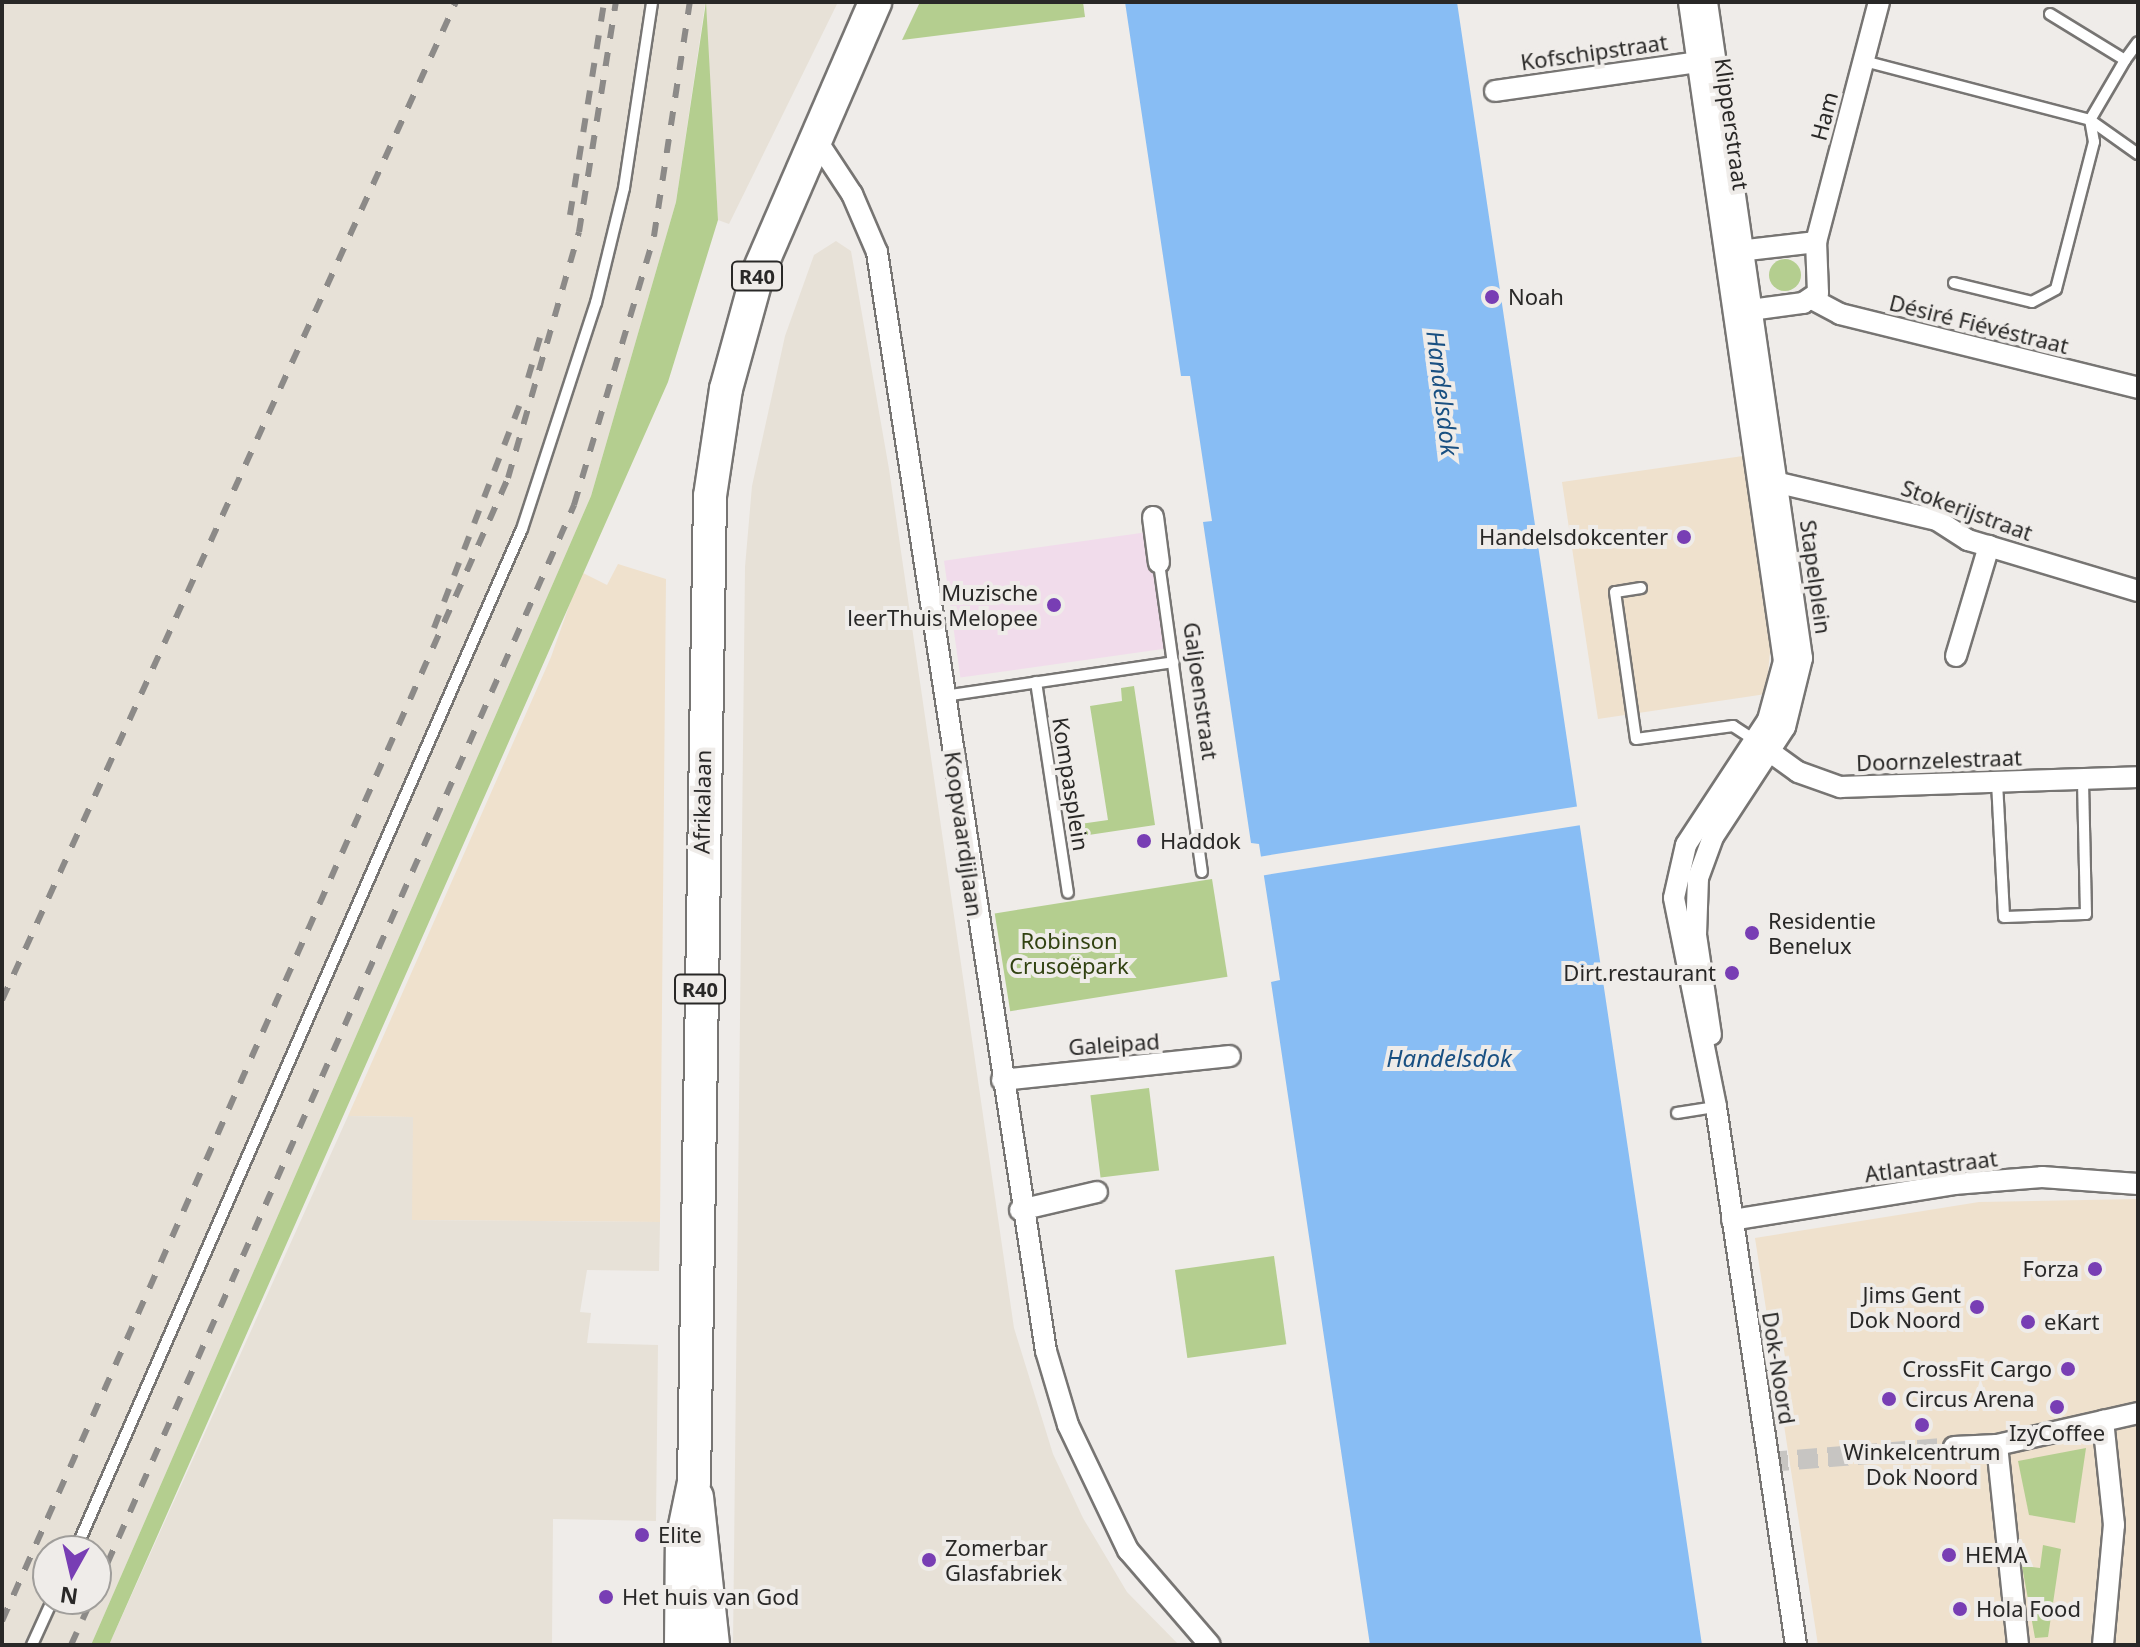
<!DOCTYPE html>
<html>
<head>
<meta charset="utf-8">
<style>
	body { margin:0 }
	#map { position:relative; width:2140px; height:1647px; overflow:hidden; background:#efece9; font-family:"Noto Sans",sans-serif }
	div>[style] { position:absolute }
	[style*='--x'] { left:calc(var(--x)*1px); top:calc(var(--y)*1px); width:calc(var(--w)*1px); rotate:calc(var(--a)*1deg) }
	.commercial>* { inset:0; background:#efe1cd }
	.built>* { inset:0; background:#e7e1d7 }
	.education>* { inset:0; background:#f1dceb; transform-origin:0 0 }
	.green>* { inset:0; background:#b4ce8f; transform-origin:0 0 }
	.round { border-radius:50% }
	.water>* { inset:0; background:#88bdf4 }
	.pier>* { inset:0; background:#efece9; transform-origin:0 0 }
	.street-tunnel>* { height:20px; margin-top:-10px; transform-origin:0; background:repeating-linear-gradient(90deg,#c7c5c2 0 20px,transparent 0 30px) }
	.roads { filter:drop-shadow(2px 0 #777573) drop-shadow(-2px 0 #777573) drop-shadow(0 2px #777573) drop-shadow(0 -2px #777573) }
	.lane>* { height:10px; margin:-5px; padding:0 5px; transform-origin:5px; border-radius:5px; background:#fff }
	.street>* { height:20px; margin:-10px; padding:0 10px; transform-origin:10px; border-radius:10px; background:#fff }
	.primary>* { height:32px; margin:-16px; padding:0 16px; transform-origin:16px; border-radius:16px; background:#fff }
	.rail>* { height:6px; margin-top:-3px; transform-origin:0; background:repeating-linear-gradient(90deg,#8c8a88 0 14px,transparent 0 28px) }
	.dots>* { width:22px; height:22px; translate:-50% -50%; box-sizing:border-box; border:4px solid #efece9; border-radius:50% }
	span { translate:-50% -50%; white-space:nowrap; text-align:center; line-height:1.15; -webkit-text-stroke:8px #efece9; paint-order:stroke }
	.shield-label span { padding:2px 6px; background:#efece9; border:2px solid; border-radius:6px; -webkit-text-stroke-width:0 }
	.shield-label { font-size:20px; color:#292827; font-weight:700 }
	.street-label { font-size:22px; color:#292827 }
	.poi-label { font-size:22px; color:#292827 }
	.left { translate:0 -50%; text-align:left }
	.right { translate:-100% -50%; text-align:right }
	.park-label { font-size:22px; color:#314211 }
	.water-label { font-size:24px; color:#195082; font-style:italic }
	.frame { position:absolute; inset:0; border:4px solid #292827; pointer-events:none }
	.north { position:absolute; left:32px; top:1535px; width:80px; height:80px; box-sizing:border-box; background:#efece9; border:2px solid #a09e9b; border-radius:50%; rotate:188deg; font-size:22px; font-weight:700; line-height:32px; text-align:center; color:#292827 }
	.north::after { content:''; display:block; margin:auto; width:28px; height:36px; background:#783eb4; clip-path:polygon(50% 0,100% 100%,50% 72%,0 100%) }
</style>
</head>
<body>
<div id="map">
	<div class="commercial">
		<div style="clip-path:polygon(1743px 456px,1771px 641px,1766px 694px,1598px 719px,1562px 482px)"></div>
		<div style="clip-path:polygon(618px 564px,666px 579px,660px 1222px,412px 1220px,412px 1117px,348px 1116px,551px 657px,581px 572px,607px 585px)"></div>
		<div style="clip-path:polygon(2138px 1199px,2138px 1645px,1818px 1645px,1755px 1238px,1979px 1202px)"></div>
	</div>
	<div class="built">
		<div style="clip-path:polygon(evenodd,2px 2px,838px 2px,729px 224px,718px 220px,705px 4px,676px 202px,591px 496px,91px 1645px,2px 1645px,2px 2px,48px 1551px,96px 1551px,96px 1599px,48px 1599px,48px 1551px)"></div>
		<div style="clip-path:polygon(836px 241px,851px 251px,889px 469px,1014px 1328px,1053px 1454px,1083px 1518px,1127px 1592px,1179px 1645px,733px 1645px,745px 567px,752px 486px,785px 336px,814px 255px)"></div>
		<div style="clip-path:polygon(348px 1116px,413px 1117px,412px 1220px,660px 1222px,659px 1271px,587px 1270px,580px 1312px,591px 1313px,587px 1343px,658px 1345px,656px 1521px,553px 1519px,552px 1645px,109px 1645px)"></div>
	</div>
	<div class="education">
		<div style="left:1148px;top:532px;width:118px;height:206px;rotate:82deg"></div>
	</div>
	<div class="green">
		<div style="clip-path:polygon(706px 2px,718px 220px,668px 382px,109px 1645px,91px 1645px,591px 496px,676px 202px)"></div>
		<div style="clip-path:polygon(920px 2px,1083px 2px,1085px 17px,902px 40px)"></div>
		<div class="round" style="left:1769px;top:259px;width:32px;height:32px"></div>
		<div style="clip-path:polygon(1134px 686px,1155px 825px,1082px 836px,1080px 824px,1108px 820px,1090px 706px,1122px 701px,1121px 688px)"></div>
		<div style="left:1212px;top:879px;width:99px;height:220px;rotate:81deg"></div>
		<div style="left:1149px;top:1088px;width:83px;height:59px;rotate:83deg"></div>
		<div style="left:1274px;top:1256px;width:89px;height:100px;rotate:82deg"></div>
		<div style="clip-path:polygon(2086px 1448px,2075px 1523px,2029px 1515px,2018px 1461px)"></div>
		<div style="clip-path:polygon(2043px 1545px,2061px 1549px,2048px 1637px,2035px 1638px,2022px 1566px,2040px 1568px)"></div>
	</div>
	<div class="water">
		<div style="clip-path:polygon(1125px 2px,1457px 2px,1702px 1645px,1370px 1645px,1271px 982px,1280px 980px,1259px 844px,1251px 843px,1203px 522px,1212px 521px,1190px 376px,1181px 376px)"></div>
	</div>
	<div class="pier">
		<div style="left:1580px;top:806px;width:19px;height:327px;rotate:81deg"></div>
	</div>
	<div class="street-tunnel">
		<div style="--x:1768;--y:1462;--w:187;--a:-4.6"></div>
	</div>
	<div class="roads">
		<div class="lane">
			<div style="--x:2125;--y:60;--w:22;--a:-54"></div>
			<div style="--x:1864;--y:61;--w:234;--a:14.6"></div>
			<div style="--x:2090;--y:120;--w:59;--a:35.3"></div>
			<div style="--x:1954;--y:283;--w:80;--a:13.7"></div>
			<div style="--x:2032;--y:302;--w:27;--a:-28"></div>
			<div style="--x:2056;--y:289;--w:152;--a:-75.5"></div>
			<div style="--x:2094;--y:142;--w:22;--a:-100"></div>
			<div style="--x:2090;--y:120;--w:69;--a:-59.7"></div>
			<div style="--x:2125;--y:60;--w:88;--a:-148.5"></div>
			<div style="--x:1159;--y:563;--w:312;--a:82.1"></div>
			<div style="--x:1641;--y:588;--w:26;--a:171"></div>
			<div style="--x:1615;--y:592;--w:148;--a:81.9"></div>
			<div style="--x:1636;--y:739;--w:98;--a:-7.6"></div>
			<div style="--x:1733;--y:726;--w:27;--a:33"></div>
			<div style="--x:1036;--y:682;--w:213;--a:81.4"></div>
			<div style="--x:944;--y:696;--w:232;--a:-8.4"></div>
			<div style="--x:1997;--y:782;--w:135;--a:87"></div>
			<div style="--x:2004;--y:917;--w:82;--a:-2.1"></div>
			<div style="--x:2086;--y:914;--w:136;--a:-91.3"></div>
			<div style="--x:1677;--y:1113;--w:39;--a:-9"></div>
			<div style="--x:75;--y:1551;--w:1115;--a:-66.38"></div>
			<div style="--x:522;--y:529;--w:238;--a:-71.9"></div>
			<div style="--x:596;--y:303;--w:118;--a:-76.3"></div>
			<div style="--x:624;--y:188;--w:188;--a:-81.4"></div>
			<div style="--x:32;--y:1645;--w:51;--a:-65.5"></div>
		</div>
		<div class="street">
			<div style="--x:1689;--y:2;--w:666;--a:81.8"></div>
			<div style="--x:1784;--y:661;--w:61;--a:105.2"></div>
			<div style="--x:1768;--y:720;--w:149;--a:123.3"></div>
			<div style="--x:1686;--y:845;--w:54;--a:102.8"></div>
			<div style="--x:1674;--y:898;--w:213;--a:78.6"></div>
			<div style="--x:1716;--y:1107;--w:544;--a:81.54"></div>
			<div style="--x:1707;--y:2;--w:663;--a:81.76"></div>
			<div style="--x:1802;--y:658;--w:71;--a:103.8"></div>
			<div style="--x:1785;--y:727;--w:131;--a:123.2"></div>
			<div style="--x:1713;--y:837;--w:44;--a:110.1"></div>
			<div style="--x:1698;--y:878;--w:57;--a:92"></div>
			<div style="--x:1696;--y:935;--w:101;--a:81.5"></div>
			<div style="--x:1495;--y:91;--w:205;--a:-8.1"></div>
			<div style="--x:817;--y:141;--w:64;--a:56.6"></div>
			<div style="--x:852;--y:194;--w:63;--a:66.7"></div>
			<div style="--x:877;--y:252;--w:1112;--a:81.26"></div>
			<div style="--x:1046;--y:1351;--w:77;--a:73.4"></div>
			<div style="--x:1068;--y:1425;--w:139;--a:64.4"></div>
			<div style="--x:1128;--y:1550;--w:125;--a:49.2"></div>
			<div style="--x:1730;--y:252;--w:87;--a:-6.6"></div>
			<div style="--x:1812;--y:299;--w:32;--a:28"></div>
			<div style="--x:1840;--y:314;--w:307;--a:13.9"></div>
			<div style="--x:1743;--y:311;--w:61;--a:-7.6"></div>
			<div style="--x:1803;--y:303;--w:18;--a:-34"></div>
			<div style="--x:1818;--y:293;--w:51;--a:-92.2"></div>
			<div style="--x:1816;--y:242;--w:248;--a:-75.3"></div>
			<div style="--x:1779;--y:483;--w:162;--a:13.2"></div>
			<div style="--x:1937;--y:520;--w:37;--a:33"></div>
			<div style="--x:1968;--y:540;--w:177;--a:16.7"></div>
			<div style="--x:1153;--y:517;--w:46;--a:82.6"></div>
			<div style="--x:1956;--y:656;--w:115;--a:-73.3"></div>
			<div style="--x:1762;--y:746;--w:44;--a:35.8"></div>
			<div style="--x:1798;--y:772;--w:45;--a:19.7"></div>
			<div style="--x:1840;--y:787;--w:298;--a:-1.9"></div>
			<div style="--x:1002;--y:1080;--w:229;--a:-6"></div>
			<div style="--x:1020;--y:1210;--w:79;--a:-13.2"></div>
			<div style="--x:1732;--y:1220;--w:225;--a:-9.2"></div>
			<div style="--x:1954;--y:1184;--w:88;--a:-4.5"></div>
			<div style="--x:2042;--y:1177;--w:96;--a:4.2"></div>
			<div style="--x:1997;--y:1445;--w:201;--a:84"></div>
			<div style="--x:1954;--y:1447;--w:43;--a:-2.7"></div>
			<div style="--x:1997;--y:1445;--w:145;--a:-12.8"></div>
			<div style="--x:2103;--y:1645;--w:121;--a:-84.8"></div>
			<div style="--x:2114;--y:1525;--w:105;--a:-96"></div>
		</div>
		<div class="primary">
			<div style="--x:697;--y:1497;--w:149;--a:83.8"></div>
			<div style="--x:681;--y:1645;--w:105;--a:-89.5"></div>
			<div style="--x:682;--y:1540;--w:59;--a:-78.3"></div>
			<div style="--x:694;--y:1482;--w:986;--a:-89.07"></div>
			<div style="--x:710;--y:496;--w:108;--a:-81.5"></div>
			<div style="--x:726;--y:389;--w:120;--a:-74.6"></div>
			<div style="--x:758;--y:273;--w:295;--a:-66.6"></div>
		</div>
	</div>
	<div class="rail">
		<div style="--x:570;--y:215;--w:216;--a:-80.9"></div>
		<div style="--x:528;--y:378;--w:56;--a:-73.5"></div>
		<div style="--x:434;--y:628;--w:240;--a:-69"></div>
		<div style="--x:2;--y:1000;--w:1096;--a:-65.54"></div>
		<div style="--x:96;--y:1589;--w:1185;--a:-66.2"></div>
		<div style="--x:574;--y:505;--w:281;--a:-73.4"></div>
		<div style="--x:654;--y:236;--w:237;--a:-81.3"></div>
		<div style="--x:2;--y:1621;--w:1250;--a:-66.12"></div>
		<div style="--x:508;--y:478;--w:256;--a:-73.9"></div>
		<div style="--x:579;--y:232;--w:233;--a:-80.9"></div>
		<div style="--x:71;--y:1645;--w:51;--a:-65.5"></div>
	</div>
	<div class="dots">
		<div style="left:1492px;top:297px;background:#783eb4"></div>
		<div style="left:1684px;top:537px;background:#783eb4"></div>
		<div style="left:1054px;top:605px;background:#783eb4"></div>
		<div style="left:1144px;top:841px;background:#783eb4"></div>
		<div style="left:1752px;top:933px;background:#783eb4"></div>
		<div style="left:1732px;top:973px;background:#783eb4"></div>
		<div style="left:2095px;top:1269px;background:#783eb4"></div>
		<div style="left:1977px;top:1307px;background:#783eb4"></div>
		<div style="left:2028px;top:1322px;background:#783eb4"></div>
		<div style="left:2068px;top:1369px;background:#783eb4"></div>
		<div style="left:1889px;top:1399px;background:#783eb4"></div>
		<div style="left:2057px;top:1407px;background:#783eb4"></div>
		<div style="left:1922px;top:1425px;background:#783eb4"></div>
		<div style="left:642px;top:1535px;background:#783eb4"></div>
		<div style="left:1949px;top:1555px;background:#783eb4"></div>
		<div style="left:929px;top:1560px;background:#783eb4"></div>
		<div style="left:606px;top:1597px;background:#783eb4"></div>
		<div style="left:1960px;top:1609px;background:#783eb4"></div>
	</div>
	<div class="shield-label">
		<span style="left:757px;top:276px">R40</span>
		<span style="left:700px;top:989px">R40</span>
	</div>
	<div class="street-label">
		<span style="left:1594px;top:52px;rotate:-8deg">Kofschipstraat</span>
		<span style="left:1824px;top:116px;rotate:-75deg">Ham</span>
		<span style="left:1732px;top:124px;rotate:82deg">Klipperstraat</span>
		<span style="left:1979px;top:324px;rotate:14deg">Désiré Fiévéstraat</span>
		<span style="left:1967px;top:510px;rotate:20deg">Stokerijstraat</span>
		<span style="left:1816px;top:577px;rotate:82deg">Stapelplein</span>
		<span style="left:1201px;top:691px;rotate:82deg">Galjoenstraat</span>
		<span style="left:1939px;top:760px;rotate:-2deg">Doornzelestraat</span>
		<span style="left:1071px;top:784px;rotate:81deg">Kompasplein</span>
		<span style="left:702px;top:802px;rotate:-89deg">Afrikalaan</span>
		<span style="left:964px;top:834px;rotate:82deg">Koopvaardijlaan</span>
		<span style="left:1114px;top:1044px;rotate:-4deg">Galeipad</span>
		<span style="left:1931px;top:1166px;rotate:-7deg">Atlantastraat</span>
		<span style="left:1779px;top:1368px;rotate:81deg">Dok-Noord</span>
	</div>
	<div class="poi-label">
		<span class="left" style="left:1508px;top:297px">Noah</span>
		<span class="right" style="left:1668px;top:537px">Handelsdokcenter</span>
		<span class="right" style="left:1038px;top:605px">Muzische<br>leerThuis Melopee</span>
		<span class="left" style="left:1160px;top:841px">Haddok</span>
		<span class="left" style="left:1768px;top:933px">Residentie<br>Benelux</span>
		<span class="right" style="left:1716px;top:973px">Dirt.restaurant</span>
		<span class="right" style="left:2079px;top:1269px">Forza</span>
		<span class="right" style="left:1961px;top:1307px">Jims Gent<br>Dok Noord</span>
		<span class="left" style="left:2044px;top:1322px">eKart</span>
		<span class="right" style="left:2052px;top:1369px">CrossFit Cargo</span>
		<span class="left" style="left:1905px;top:1399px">Circus Arena</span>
		<span style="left:2057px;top:1433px">IzyCoffee</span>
		<span style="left:1922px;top:1464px">Winkelcentrum<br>Dok Noord</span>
		<span class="left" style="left:658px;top:1535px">Elite</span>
		<span class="left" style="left:945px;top:1560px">Zomerbar<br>Glasfabriek</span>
		<span class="left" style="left:1965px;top:1555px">HEMA</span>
		<span class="left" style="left:622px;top:1597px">Het huis van God</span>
		<span class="left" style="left:1976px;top:1609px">Hola Food</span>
	</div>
	<div class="park-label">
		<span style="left:1069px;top:953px">Robinson<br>Crusoëpark</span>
	</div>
	<div class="water-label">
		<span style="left:1443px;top:393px;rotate:83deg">Handelsdok</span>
		<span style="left:1449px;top:1058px">Handelsdok</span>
	</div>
	<div class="frame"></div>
	<div class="north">N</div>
</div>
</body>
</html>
